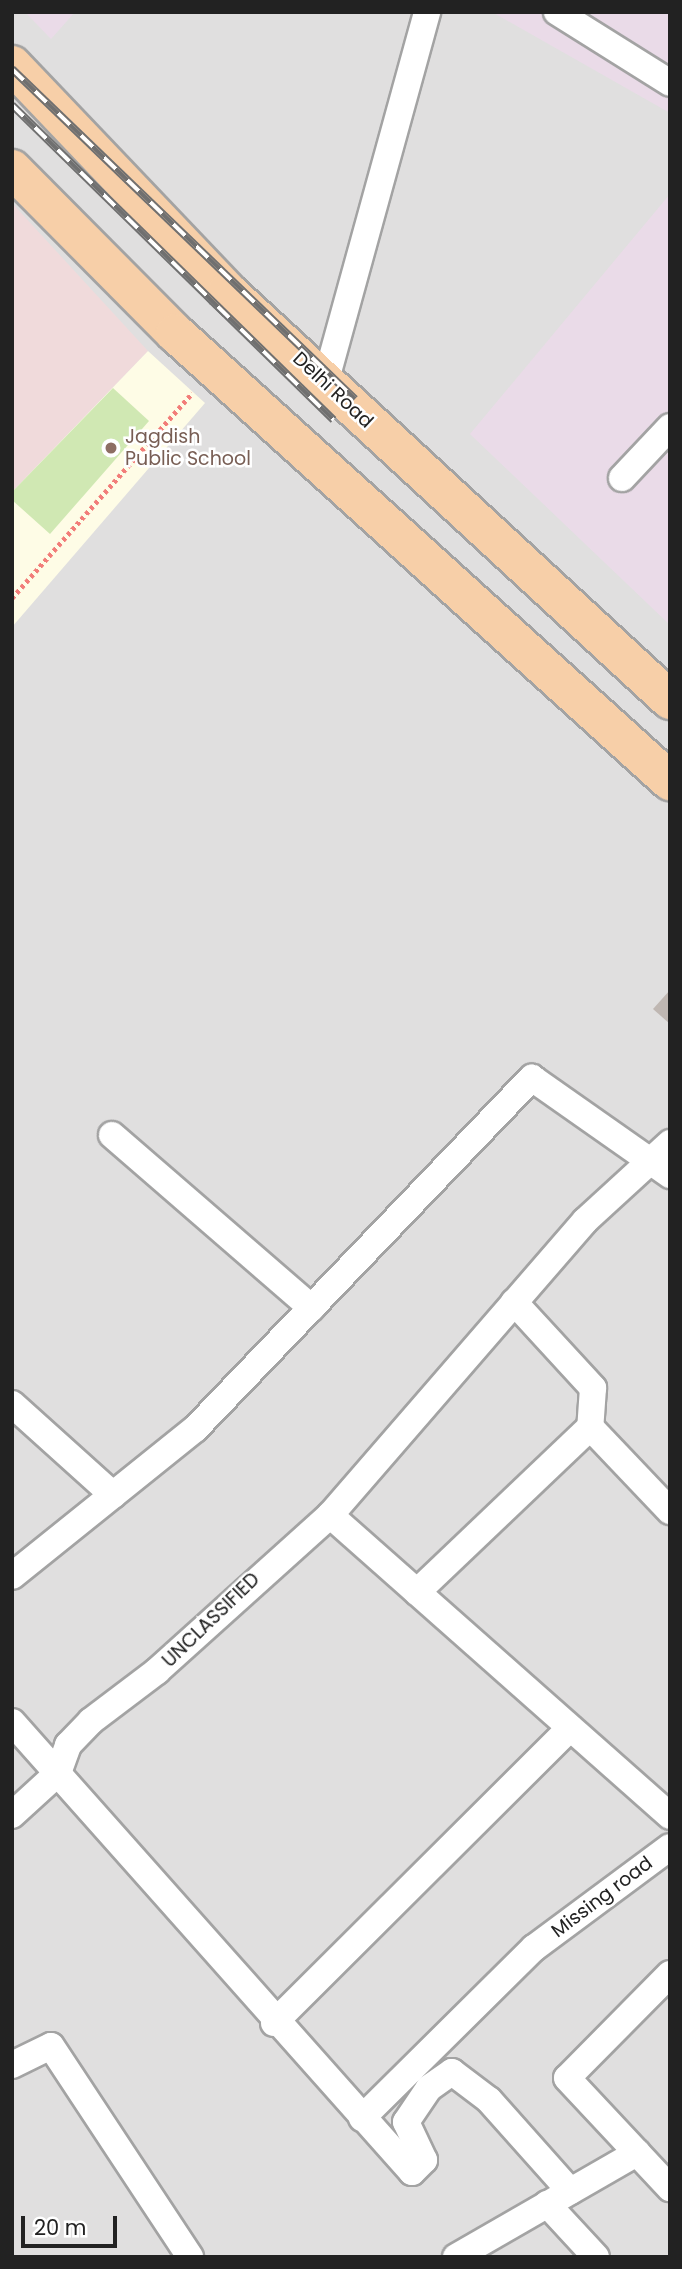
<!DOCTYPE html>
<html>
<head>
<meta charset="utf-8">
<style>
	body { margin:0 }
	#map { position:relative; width:682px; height:2269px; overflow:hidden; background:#f1eee9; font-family:Poppins,sans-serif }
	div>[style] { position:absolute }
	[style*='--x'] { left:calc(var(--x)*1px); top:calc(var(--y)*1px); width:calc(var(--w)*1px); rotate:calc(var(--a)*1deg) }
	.residential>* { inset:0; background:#e0dfdf; transform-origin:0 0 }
	.commercial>* { inset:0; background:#f0dadb }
	.industrial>* { inset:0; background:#eadbe8 }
	.education>* { inset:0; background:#fefce6 }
	.grass>* { inset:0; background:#d0e8b3 }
	.building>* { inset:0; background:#bfb7b2 }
	.path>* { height:4.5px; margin-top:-2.25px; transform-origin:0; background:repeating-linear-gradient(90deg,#f27d79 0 3.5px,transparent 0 7px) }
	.roads { filter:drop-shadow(2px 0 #a3a3a3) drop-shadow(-2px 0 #a3a3a3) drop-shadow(0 2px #a3a3a3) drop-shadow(0 -2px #a3a3a3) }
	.street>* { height:26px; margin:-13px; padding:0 13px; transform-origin:13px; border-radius:13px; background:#fff }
	.primary>* { height:38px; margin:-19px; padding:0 19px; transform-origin:19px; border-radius:19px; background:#f7cfa8 }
	.rail>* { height:8px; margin-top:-4px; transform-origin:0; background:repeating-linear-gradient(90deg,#fff 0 16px,#707070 0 32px); box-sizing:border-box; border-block:2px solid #707070 }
	.dots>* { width:19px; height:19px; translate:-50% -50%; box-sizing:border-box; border:4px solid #fff; border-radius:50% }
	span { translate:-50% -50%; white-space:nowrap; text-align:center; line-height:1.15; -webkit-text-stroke:5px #fff; paint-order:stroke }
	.street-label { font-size:19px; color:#222 }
	.education-label { font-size:19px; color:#785e54 }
	.left { translate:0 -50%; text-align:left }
	.frame { position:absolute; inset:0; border:14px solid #222; pointer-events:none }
	.scale { position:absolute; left:21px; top:2216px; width:96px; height:32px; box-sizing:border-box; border:4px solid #222; border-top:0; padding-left:9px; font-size:21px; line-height:24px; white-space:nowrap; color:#222; -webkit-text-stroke:5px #fff; paint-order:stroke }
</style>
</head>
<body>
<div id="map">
	<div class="residential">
		<div style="left:12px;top:12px;width:658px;height:2245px"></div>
	</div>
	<div class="commercial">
		<div style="clip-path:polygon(12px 203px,148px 351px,12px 492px)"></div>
	</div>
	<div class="industrial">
		<div style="clip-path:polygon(25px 12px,75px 12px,51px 39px)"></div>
		<div style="clip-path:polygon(492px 12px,670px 12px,670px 113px)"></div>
		<div style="clip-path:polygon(670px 194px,670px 625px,470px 434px)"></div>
	</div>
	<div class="education">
		<div style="clip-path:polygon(148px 351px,205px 403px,12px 627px,12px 492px)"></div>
	</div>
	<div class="grass">
		<div style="clip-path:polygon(113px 388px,149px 421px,50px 534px,12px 500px,12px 492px)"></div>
	</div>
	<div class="building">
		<div style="clip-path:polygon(670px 990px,670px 1024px,653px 1009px)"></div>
	</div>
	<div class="path">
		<div style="--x:12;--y:598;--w:273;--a:-48.7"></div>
	</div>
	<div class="roads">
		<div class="street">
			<div style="--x:557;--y:12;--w:133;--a:32.1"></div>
			<div style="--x:325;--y:383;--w:385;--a:-74.6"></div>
			<div style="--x:622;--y:478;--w:70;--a:-46.7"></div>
			<div style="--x:112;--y:1135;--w:264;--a:40.9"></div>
			<div style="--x:670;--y:1143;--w:115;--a:137.5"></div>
			<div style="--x:585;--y:1221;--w:389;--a:130.9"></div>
			<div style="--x:330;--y:1515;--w:454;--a:41.5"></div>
			<div style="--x:514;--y:1302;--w:117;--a:47.4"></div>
			<div style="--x:593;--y:1388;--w:39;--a:94"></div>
			<div style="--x:590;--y:1427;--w:116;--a:46.4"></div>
			<div style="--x:12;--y:1404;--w:136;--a:42"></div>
			<div style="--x:12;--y:1576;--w:235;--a:-38.8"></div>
			<div style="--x:195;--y:1429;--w:487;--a:-46.2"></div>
			<div style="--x:532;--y:1078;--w:169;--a:35.1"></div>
			<div style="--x:417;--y:1592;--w:239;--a:-43.6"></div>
			<div style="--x:12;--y:1722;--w:602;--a:48.37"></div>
			<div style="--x:412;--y:2172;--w:17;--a:-45"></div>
			<div style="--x:424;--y:2160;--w:42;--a:-115.3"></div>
			<div style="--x:406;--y:2122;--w:41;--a:-55.9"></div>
			<div style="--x:429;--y:2088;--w:28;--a:-35"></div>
			<div style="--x:452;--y:2072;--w:46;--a:37.1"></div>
			<div style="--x:489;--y:2100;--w:122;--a:48.3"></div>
			<div style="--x:12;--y:1815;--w:62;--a:-42.4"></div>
			<div style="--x:58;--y:1773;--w:30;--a:-70"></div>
			<div style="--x:68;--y:1745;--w:33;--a:-46"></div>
			<div style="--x:91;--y:1721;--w:83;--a:-37.1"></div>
			<div style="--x:157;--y:1671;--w:233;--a:-42"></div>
			<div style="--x:670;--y:1974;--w:146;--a:134.7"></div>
			<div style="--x:567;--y:2078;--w:151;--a:46.9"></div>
			<div style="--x:274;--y:2023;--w:418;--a:-44.9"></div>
			<div style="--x:12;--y:2065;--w:43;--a:-26"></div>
			<div style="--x:51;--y:2046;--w:253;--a:56.6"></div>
			<div style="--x:362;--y:2118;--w:242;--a:-44.7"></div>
			<div style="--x:534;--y:1948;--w:169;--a:-36.6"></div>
			<div style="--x:547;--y:2204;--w:72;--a:47.2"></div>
			<div style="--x:456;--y:2257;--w:209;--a:-29.9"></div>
		</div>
		<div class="primary">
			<div style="--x:12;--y:65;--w:312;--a:46.4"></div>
			<div style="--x:227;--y:291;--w:603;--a:42.71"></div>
			<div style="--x:12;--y:169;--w:231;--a:45.2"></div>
			<div style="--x:175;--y:333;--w:668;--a:42.15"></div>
		</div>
	</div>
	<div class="rail">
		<div style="--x:12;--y:69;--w:476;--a:43.9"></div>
		<div style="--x:12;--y:105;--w:450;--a:44.4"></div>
	</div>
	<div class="dots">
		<div style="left:111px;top:448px;background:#8d6e63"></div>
	</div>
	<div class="street-label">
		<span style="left:333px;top:390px;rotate:43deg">Delhi Road</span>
		<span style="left:211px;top:1620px;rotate:-44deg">UNCLASSIFIED</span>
		<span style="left:602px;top:1897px;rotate:-37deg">Missing road</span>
	</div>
	<div class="education-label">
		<span class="left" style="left:125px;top:448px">Jagdish<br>Public School</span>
	</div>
	<div class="frame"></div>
	<div class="scale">20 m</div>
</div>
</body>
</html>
